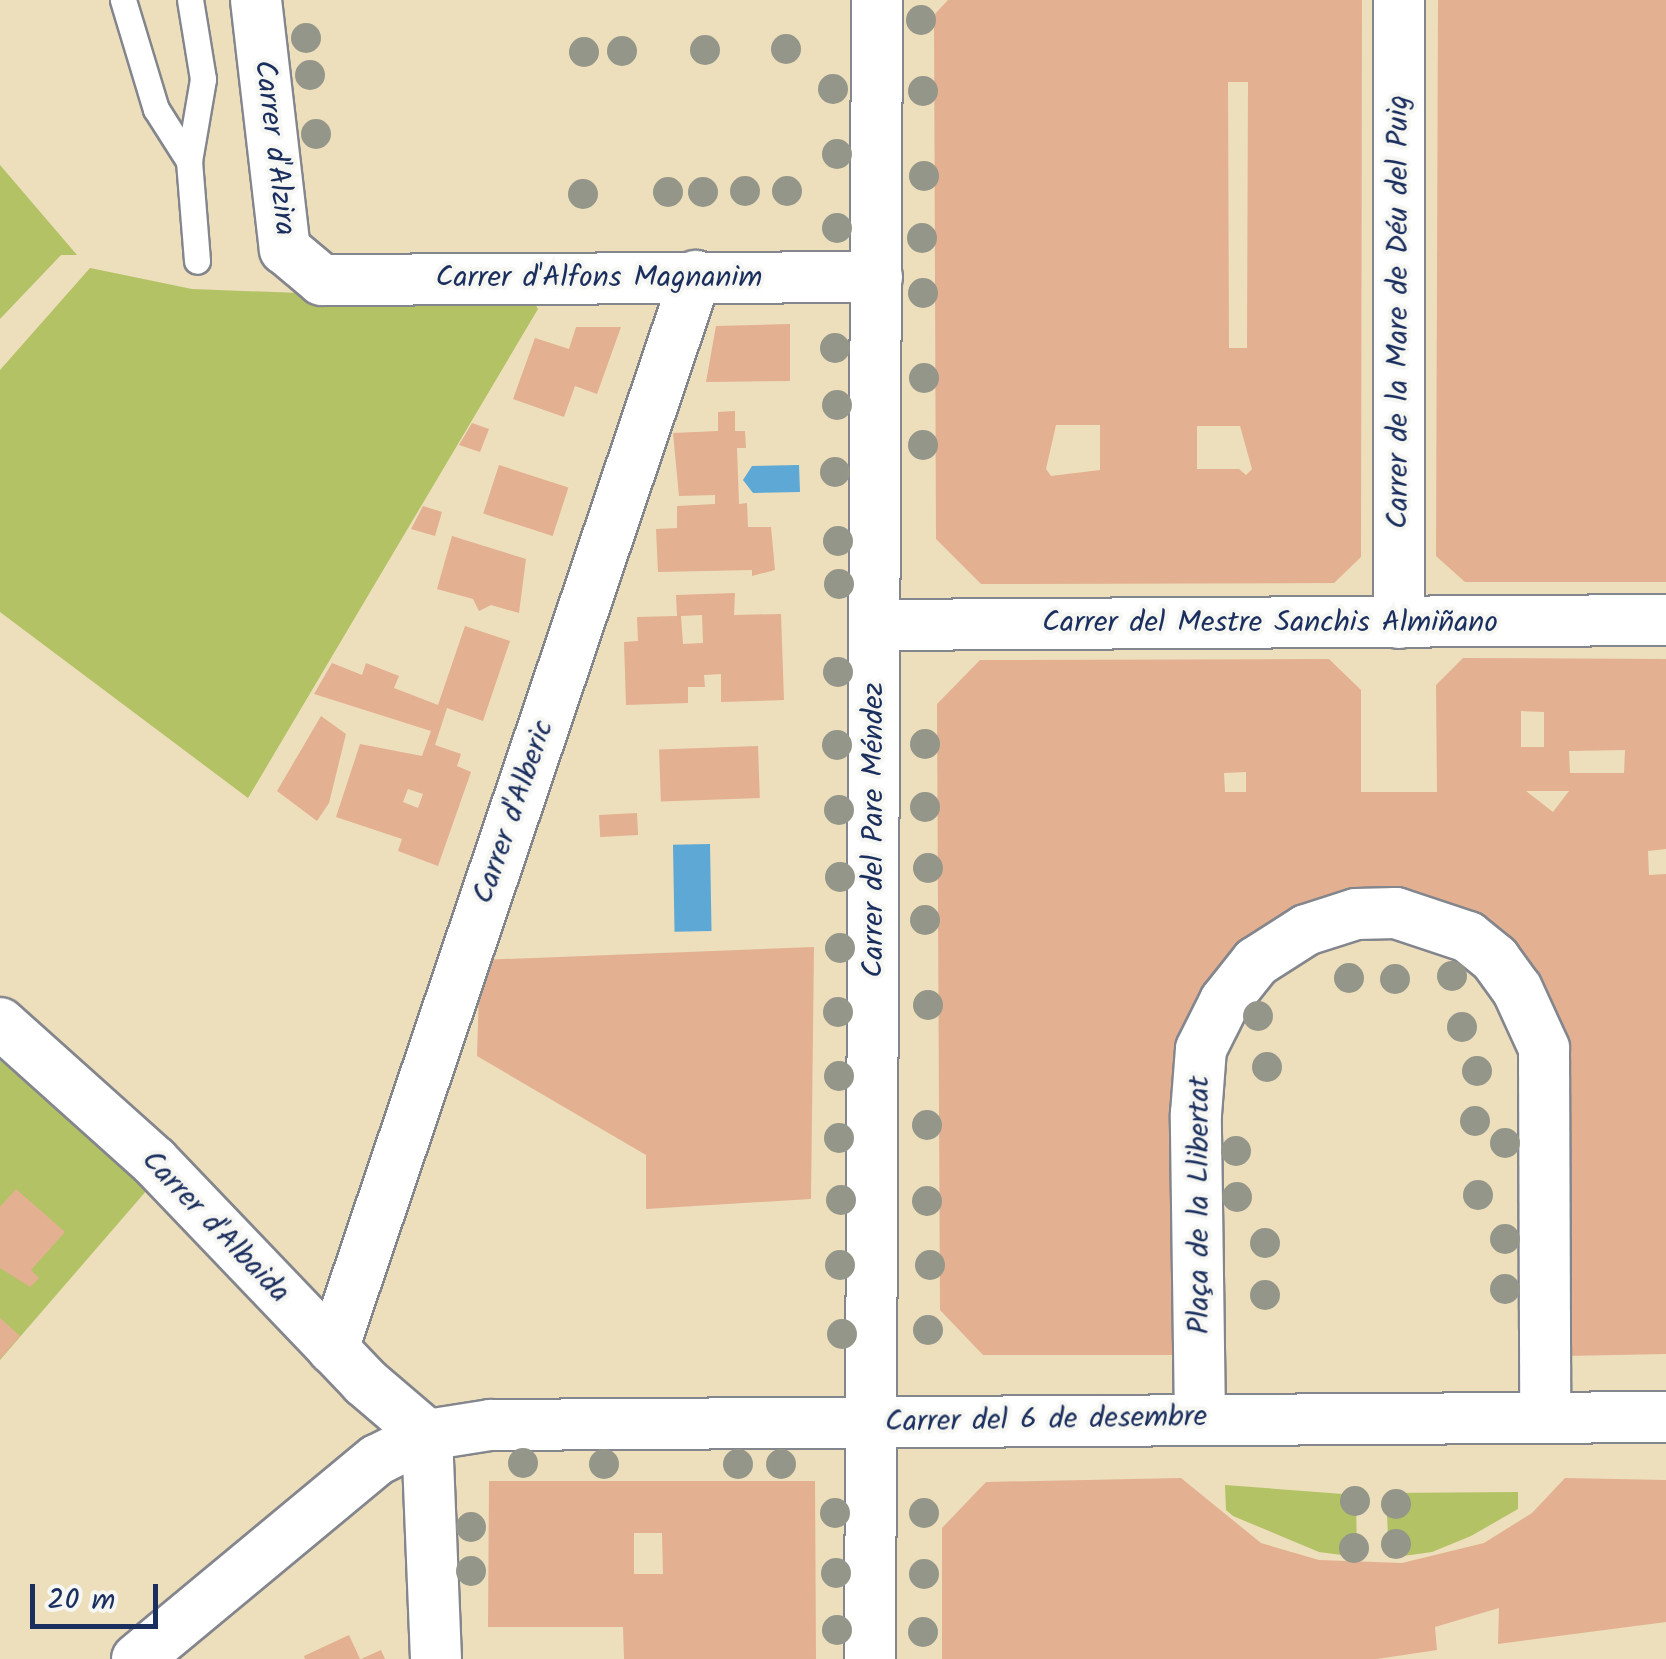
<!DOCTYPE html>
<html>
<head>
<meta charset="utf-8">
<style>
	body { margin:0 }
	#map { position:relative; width:1666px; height:1659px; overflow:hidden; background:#eddebc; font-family:Kalam,sans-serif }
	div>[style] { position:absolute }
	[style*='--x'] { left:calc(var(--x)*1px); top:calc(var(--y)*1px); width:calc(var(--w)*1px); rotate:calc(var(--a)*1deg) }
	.green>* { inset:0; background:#b3c265 }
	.water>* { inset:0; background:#5da8d5; transform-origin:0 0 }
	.building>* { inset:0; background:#e3b091; transform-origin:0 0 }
	.roads { filter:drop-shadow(2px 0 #84868d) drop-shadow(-2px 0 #84868d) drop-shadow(0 2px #84868d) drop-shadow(0 -2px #84868d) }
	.lane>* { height:25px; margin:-12.5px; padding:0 12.5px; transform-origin:12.5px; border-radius:12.5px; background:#fff }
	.street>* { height:50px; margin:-25px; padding:0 25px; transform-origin:25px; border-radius:25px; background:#fff }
	.trees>* { width:30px; height:30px; margin:-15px; border-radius:50%; background:#939689 }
	span { translate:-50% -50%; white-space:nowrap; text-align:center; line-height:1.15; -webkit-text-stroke:8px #f6f6f2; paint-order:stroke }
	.street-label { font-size:30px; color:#1b2f5e }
	.scale { position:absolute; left:30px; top:1584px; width:128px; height:45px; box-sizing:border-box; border:5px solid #1b2f5e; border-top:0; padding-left:12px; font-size:30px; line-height:35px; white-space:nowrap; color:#1b2f5e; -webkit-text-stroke:8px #f6f6f2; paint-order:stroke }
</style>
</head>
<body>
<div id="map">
	<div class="green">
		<div style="clip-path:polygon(0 165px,77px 255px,61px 255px,0 319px)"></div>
		<div style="clip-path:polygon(90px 268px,192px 289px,534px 302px,538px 309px,248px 798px,0 612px,0 370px)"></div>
		<div style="clip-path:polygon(0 1060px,147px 1190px,0 1360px)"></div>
		<div style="clip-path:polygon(1225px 1485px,1356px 1495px,1357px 1557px,1319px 1552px,1233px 1516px,1226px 1510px)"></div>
		<div style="clip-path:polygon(1518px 1492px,1518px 1509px,1471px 1536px,1432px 1552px,1389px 1558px,1386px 1493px)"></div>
	</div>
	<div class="water">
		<div style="clip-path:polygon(799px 465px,800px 492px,753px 493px,743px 480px,752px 466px)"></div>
		<div style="left:710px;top:844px;width:87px;height:37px;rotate:89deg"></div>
	</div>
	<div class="building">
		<div style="clip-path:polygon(evenodd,948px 0,1362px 0,1361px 557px,1334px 583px,981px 584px,936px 539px,934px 15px,948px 0,1228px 82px,1248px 82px,1247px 348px,1229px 348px,1228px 82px,948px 0,1056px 425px,1100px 425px,1100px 470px,1051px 476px,1046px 469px,1056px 425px,948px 0,1197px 426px,1240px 426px,1252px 469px,1246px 475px,1239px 469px,1197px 469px,1197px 426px)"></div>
		<div style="clip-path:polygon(1438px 0,1666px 0,1666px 582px,1465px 582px,1436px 556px)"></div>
		<div style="clip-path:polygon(790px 324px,790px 381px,706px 382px,716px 326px)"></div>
		<div style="clip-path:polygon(576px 327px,621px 327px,597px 394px,575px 386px,564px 417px,513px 399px,535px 338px,569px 349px)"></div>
		<div style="clip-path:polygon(735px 411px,735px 431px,745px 431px,746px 448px,737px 448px,739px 504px,747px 503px,748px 527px,771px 527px,775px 570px,752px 576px,752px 570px,658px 572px,656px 529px,677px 528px,677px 506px,715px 504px,715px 495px,679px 496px,673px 433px,718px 431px,718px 412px)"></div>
		<div style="clip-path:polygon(472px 423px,489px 429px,480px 452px,459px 445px)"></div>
		<div style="left:499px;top:465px;width:73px;height:51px;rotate:18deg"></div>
		<div style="clip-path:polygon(423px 506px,442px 512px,435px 536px,411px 529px)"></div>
		<div style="clip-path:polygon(452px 536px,526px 559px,519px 613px,491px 605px,479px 611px,473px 599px,437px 589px)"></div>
		<div style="clip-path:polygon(evenodd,735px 593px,734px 615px,781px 614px,784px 700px,721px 702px,721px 674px,704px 675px,705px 687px,688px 687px,688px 703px,626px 705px,624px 642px,638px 641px,637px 617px,677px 616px,676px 595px,735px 593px,702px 615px,703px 643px,683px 644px,681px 616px,702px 615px)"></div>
		<div style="clip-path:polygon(evenodd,465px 626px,510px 641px,483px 721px,447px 708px,435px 745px,461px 754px,457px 766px,471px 772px,438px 866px,398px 851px,402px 839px,336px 817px,360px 744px,422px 756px,431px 731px,314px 694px,332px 663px,362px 675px,366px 663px,399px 676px,394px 688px,438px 705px,465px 626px,408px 789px,423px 794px,418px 808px,403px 802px,408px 789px)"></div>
		<div style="clip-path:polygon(evenodd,1463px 658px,1666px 659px,1666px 849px,1648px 851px,1649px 875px,1666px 874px,1666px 1354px,1564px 1356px,1557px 1035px,1372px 890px,1291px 908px,1226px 958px,1196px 1005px,1182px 1355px,983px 1355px,940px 1310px,937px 704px,980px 660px,1329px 659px,1361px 690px,1361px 792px,1437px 792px,1436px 685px,1463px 658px,1521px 711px,1544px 712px,1544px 747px,1521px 747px,1521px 711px,1463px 658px,1625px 750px,1624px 773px,1570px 773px,1569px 751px,1625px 750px,1463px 658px,1246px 772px,1246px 792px,1225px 792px,1224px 773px,1246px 772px,1463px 658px,1526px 791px,1569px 791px,1553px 812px,1526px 791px)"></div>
		<div style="clip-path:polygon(321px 716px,346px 734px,329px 803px,317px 821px,277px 791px)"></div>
		<div style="left:758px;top:746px;width:52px;height:99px;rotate:88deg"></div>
		<div style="left:637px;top:813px;width:22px;height:38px;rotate:87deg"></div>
		<div style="clip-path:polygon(814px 947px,811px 1199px,646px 1209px,646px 1155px,477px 1056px,480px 960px)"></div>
		<div style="clip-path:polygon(16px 1189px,65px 1232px,31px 1270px,39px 1278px,30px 1287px,0 1268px,0 1207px)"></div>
		<div style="clip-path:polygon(0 1318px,20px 1336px,0 1359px)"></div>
		<div style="clip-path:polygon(1181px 1478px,1261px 1543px,1319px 1560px,1402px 1563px,1484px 1543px,1532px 1513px,1565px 1478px,1666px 1480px,1666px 1622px,1498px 1644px,1499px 1608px,1435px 1627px,1437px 1650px,1377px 1659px,942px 1659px,942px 1528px,986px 1482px)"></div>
		<div style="clip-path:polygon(evenodd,489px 1481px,815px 1481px,816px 1659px,624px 1659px,623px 1627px,488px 1627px,489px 1481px,634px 1533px,662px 1533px,663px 1574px,634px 1574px,634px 1533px)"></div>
		<div style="clip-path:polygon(349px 1635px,360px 1659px,305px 1659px,304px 1656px)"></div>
		<div style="clip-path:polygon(381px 1650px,385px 1659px,361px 1659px)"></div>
	</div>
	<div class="roads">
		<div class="lane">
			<div style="--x:123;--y:0;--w:114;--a:73.2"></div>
			<div style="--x:156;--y:109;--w:62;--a:57.6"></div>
			<div style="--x:189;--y:161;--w:100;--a:85.4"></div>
			<div style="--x:189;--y:161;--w:83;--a:-80.3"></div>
			<div style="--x:203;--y:79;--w:80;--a:-99.3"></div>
		</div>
		<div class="street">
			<div style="--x:256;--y:0;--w:251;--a:83.4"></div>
			<div style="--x:285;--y:249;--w:48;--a:40"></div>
			<div style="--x:322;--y:280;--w:555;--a:-0.31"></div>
			<div style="--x:1399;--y:623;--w:623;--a:-90"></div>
			<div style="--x:874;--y:625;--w:792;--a:-0.36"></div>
			<div style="--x:0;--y:1023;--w:207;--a:41.9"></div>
			<div style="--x:154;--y:1161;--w:306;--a:46.3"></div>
			<div style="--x:365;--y:1382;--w:82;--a:40.5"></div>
			<div style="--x:333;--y:1349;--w:1133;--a:-71.31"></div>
			<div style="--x:1200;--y:1419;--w:305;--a:-90.8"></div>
			<div style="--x:1196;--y:1114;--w:65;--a:-85.6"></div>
			<div style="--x:1201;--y:1049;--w:54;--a:-63.4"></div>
			<div style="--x:1225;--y:1001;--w:50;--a:-51.5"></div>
			<div style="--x:1256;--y:962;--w:59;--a:-32.6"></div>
			<div style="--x:1306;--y:930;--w:52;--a:-17.7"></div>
			<div style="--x:1356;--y:914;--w:40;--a:-1.4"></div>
			<div style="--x:1396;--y:913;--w:76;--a:18.4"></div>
			<div style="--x:1468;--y:937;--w:35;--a:39"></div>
			<div style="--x:1495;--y:959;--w:37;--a:54"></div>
			<div style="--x:1517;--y:989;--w:65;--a:65.4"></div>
			<div style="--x:1544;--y:1048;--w:369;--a:89.8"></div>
			<div style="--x:427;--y:1435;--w:224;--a:87.7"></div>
			<div style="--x:137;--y:1659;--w:312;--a:-39.7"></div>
			<div style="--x:377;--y:1460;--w:56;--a:-26.6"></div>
			<div style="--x:427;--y:1435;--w:64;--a:-9"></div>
			<div style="--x:490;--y:1425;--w:1176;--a:-0.39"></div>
			<div style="--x:870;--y:1659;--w:1659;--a:-89.76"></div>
		</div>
	</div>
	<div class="trees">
		<div style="left:921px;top:20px"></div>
		<div style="left:306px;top:38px"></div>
		<div style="left:786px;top:49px"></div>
		<div style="left:705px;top:50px"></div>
		<div style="left:622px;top:51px"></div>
		<div style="left:584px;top:52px"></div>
		<div style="left:310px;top:75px"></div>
		<div style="left:833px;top:89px"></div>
		<div style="left:923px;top:91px"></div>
		<div style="left:316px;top:134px"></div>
		<div style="left:837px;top:154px"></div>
		<div style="left:924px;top:176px"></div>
		<div style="left:745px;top:191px"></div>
		<div style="left:787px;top:191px"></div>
		<div style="left:668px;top:192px"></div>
		<div style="left:703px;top:192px"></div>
		<div style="left:583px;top:194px"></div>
		<div style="left:837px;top:228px"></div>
		<div style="left:922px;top:238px"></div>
		<div style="left:923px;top:293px"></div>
		<div style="left:835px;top:348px"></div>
		<div style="left:924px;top:378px"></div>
		<div style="left:837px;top:405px"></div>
		<div style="left:923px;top:445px"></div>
		<div style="left:835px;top:472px"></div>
		<div style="left:838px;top:541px"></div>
		<div style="left:839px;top:584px"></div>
		<div style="left:838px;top:672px"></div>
		<div style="left:925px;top:744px"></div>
		<div style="left:837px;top:745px"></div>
		<div style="left:925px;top:807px"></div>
		<div style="left:839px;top:810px"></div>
		<div style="left:928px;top:868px"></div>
		<div style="left:840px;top:877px"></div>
		<div style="left:925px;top:920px"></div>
		<div style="left:840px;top:948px"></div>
		<div style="left:1452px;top:976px"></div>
		<div style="left:1349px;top:978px"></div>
		<div style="left:1395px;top:979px"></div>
		<div style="left:928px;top:1005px"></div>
		<div style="left:838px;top:1012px"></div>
		<div style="left:1258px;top:1016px"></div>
		<div style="left:1462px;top:1027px"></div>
		<div style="left:1267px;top:1067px"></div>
		<div style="left:1477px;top:1071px"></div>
		<div style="left:839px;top:1076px"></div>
		<div style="left:1475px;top:1121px"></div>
		<div style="left:927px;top:1125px"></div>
		<div style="left:839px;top:1138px"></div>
		<div style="left:1505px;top:1143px"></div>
		<div style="left:1236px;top:1151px"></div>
		<div style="left:1478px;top:1195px"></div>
		<div style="left:1237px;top:1197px"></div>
		<div style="left:841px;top:1200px"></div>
		<div style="left:927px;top:1201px"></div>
		<div style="left:1505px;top:1239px"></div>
		<div style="left:1265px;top:1243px"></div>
		<div style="left:840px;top:1265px"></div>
		<div style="left:930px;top:1265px"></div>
		<div style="left:1505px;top:1289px"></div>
		<div style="left:1265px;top:1295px"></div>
		<div style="left:928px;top:1330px"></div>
		<div style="left:842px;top:1334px"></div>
		<div style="left:523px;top:1463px"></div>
		<div style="left:604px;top:1464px"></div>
		<div style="left:738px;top:1464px"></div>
		<div style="left:781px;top:1464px"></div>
		<div style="left:1355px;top:1501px"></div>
		<div style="left:1396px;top:1504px"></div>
		<div style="left:835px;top:1513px"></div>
		<div style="left:924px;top:1513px"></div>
		<div style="left:471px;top:1527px"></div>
		<div style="left:1396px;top:1544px"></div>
		<div style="left:1354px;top:1548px"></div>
		<div style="left:471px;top:1571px"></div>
		<div style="left:836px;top:1573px"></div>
		<div style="left:924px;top:1574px"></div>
		<div style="left:837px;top:1630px"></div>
		<div style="left:923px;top:1632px"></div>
	</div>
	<div class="street-label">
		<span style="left:274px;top:148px;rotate:83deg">Carrer d'Alzira</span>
		<span style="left:599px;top:278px">Carrer d'Alfons Magnanim</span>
		<span style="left:1399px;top:312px;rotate:-90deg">Carrer de la Mare de Déu del Puig</span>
		<span style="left:1270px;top:623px">Carrer del Mestre Sanchis Almiñano</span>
		<span style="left:514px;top:812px;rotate:-71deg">Carrer d'Alberic</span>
		<span style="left:874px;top:830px;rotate:-90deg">Carrer del Pare Méndez</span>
		<span style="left:1200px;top:1205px;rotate:-90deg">Plaça de la Llibertat</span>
		<span style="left:215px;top:1227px;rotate:46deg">Carrer d'Albaida</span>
		<span style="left:1046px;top:1420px;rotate:-1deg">Carrer del 6 de desembre</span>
	</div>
	<div class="scale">20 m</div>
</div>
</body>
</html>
